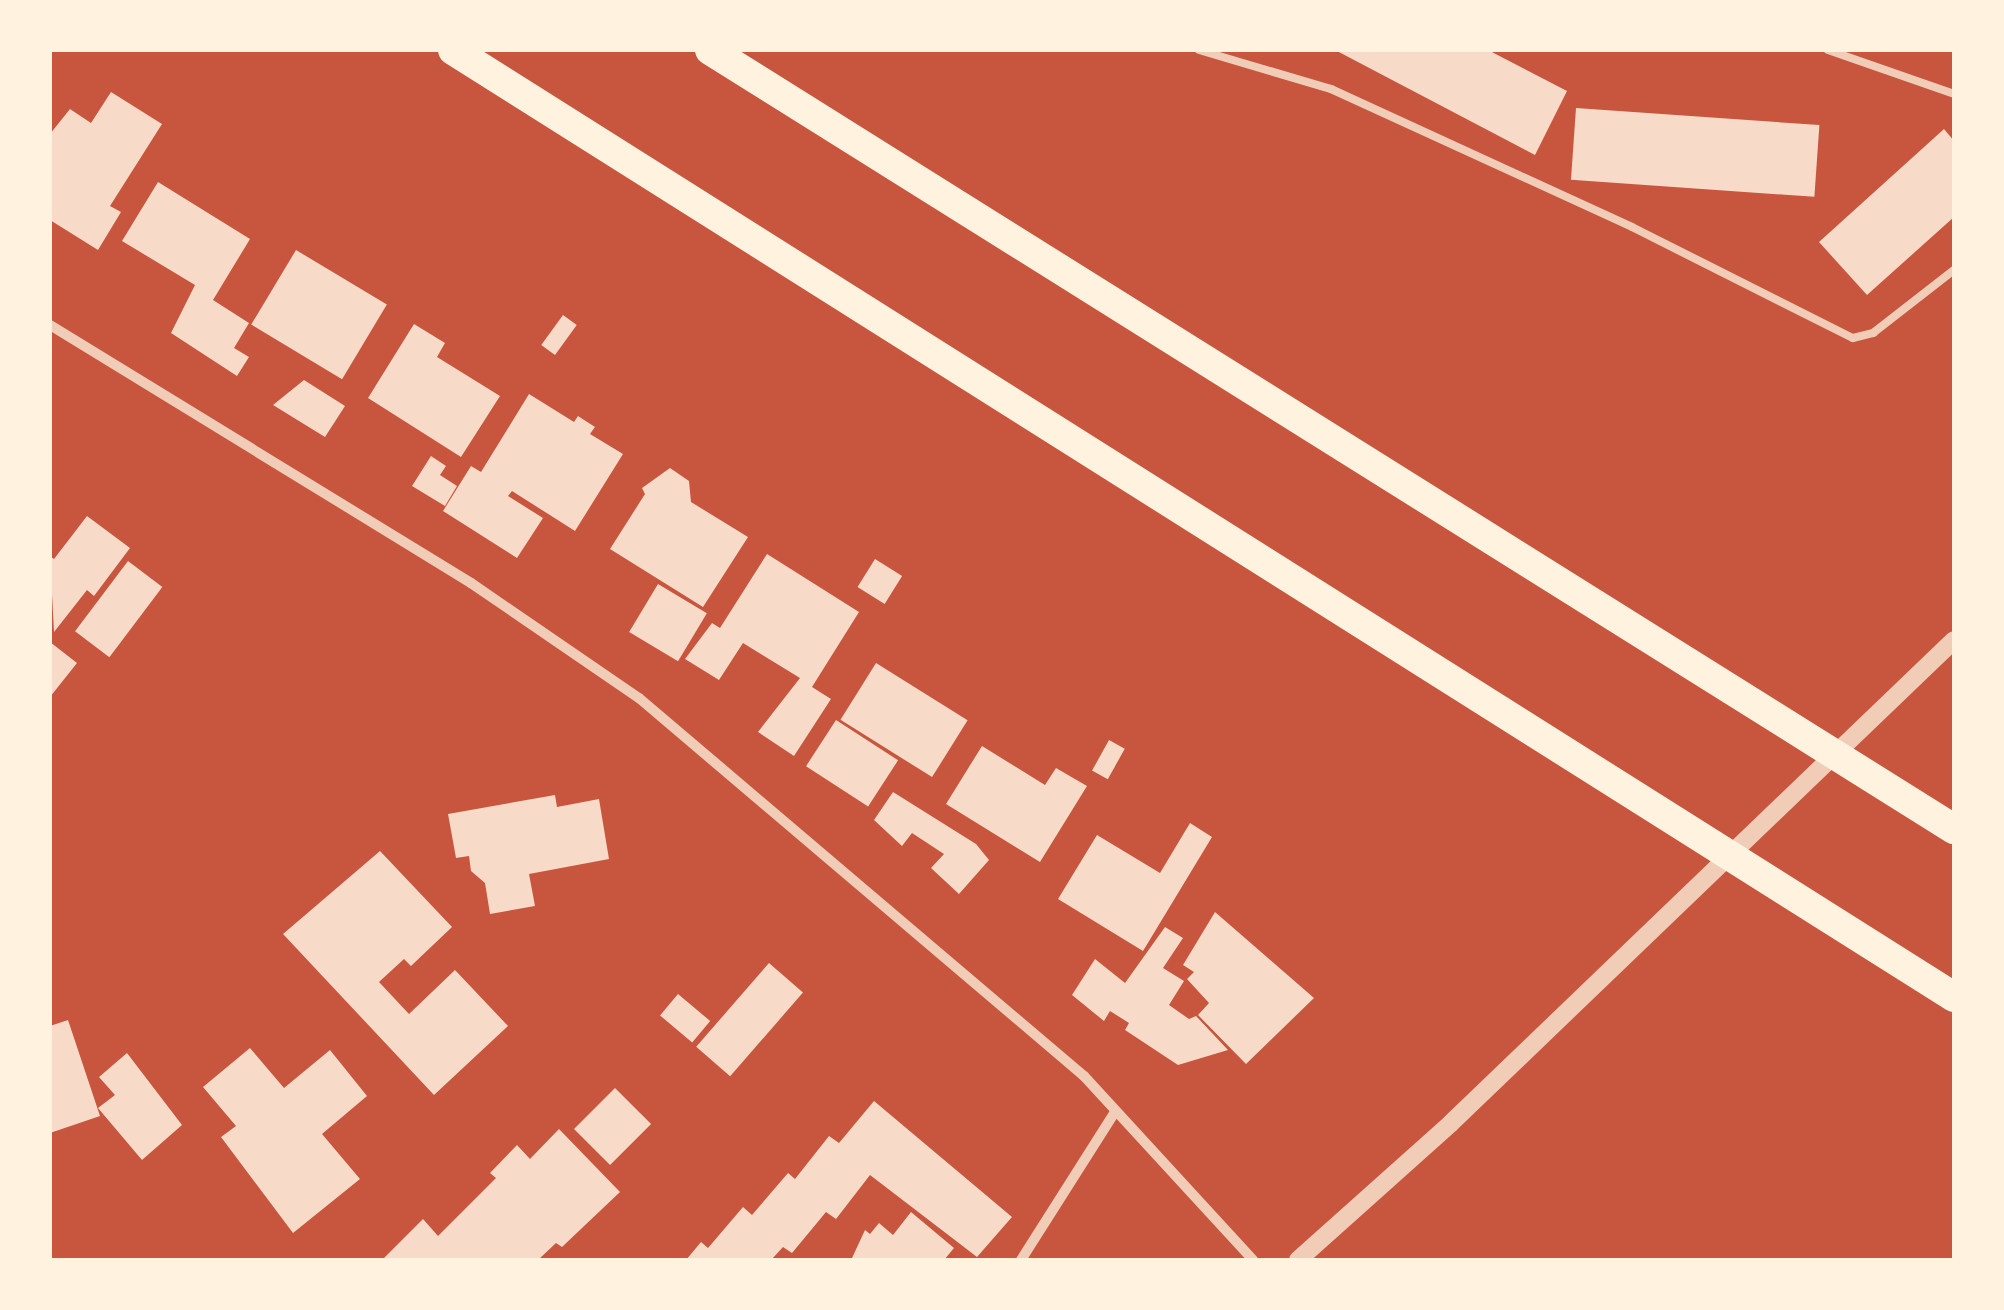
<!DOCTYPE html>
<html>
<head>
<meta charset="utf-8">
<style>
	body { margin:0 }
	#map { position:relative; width:2004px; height:1310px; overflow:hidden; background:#c8553d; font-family:Lora,serif }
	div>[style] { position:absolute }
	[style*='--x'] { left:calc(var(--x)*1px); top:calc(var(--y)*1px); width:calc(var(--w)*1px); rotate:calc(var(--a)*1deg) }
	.building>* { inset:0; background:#f7dbc8; transform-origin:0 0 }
	.service>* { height:8px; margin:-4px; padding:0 4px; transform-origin:4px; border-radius:4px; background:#f1ccb7 }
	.minor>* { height:10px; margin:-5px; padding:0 5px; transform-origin:5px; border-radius:5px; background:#f1ccb7 }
	.tertiary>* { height:18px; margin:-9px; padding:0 9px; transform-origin:9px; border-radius:9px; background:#f1ccb7 }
	.motorway>* { height:30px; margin:-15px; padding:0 15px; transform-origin:15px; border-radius:15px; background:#fff3e0 }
	span { translate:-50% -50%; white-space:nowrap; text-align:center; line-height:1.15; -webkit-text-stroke:8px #fff3e0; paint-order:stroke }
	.frame { position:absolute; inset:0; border:52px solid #fff3e0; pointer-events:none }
</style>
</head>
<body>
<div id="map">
	<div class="building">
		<div style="clip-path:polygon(1335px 50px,1488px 50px,1567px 91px,1535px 155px)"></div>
		<div style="clip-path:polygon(111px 92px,162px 124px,110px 206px,121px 212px,98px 250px,50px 220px,50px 134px,70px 109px,91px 123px)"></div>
		<div style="left:1576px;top:108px;width:244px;height:72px;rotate:4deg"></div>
		<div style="clip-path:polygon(1944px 129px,1954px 141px,1954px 217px,1867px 295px,1819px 242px)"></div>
		<div style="clip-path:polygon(158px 182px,250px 239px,213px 300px,249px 323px,234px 348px,249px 357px,237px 376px,171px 333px,195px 285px,122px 241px)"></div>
		<div style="left:296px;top:250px;width:106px;height:87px;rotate:31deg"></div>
		<div style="left:563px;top:315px;width:17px;height:37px;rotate:36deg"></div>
		<div style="clip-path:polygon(414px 324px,445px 343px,437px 357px,500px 396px,461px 457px,368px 398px)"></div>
		<div style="clip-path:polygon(304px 380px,345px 406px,325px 437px,273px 405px)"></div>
		<div style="clip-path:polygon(529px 394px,574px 422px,578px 416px,595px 427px,590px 434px,623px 454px,575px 531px,512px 491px,508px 496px,543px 518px,517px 558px,443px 511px,471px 466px,481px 472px)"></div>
		<div style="clip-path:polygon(431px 456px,446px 466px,440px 475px,457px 486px,445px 506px,412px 486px)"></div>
		<div style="clip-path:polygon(670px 468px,689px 481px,691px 502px,748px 537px,703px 607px,610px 549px,645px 494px,642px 488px)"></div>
		<div style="clip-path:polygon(87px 516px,130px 548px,94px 596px,87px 590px,54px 632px,50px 556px,54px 559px)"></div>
		<div style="clip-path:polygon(767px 554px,859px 612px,812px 687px,831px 699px,794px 756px,758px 732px,800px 678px,743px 643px,719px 680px,685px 659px,712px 623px,720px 628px)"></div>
		<div style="left:875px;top:559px;width:32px;height:33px;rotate:32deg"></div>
		<div style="left:128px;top:561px;width:43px;height:88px;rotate:37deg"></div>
		<div style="left:658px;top:584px;width:57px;height:56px;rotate:31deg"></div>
		<div style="clip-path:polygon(50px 642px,77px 663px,50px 697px)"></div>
		<div style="left:876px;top:663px;width:108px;height:67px;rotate:32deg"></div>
		<div style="left:836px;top:720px;width:74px;height:55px;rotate:33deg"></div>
		<div style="left:1109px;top:740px;width:18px;height:35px;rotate:29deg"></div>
		<div style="clip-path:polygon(982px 746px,1045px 785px,1056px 768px,1087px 786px,1040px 862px,946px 804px)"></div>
		<div style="clip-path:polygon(893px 792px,976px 844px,989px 860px,959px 894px,931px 868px,944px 854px,912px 833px,902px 846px,874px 820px)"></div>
		<div style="clip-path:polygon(555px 795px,557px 807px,599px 799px,609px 859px,529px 874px,535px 906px,490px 914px,485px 883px,471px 871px,469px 856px,456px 858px,448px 814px)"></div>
		<div style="clip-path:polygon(1190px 823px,1212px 837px,1143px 951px,1058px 899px,1097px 835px,1160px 873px)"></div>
		<div style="clip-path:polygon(380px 851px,452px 927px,411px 966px,404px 959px,379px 982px,409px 1014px,455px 970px,508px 1026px,434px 1095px,283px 934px)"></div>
		<div style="clip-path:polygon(1215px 912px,1314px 998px,1246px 1064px,1198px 1015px,1209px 1003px,1187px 979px,1194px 972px,1183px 965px)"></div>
		<div style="clip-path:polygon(1165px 927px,1183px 938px,1163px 968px,1184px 981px,1169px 1005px,1189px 1019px,1196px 1016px,1228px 1050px,1178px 1065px,1125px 1030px,1129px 1023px,1110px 1011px,1104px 1021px,1072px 995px,1095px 959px,1125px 983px)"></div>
		<div style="left:769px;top:963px;width:45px;height:111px;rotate:41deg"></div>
		<div style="left:678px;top:994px;width:42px;height:28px;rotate:40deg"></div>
		<div style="clip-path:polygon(68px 1020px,100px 1116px,50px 1133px,50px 1026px)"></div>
		<div style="clip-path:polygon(250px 1048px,284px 1088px,330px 1050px,367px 1096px,322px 1134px,360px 1179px,293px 1233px,221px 1137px,236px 1126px,203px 1087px)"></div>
		<div style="clip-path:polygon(127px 1053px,182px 1125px,142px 1160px,98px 1108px,115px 1095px,99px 1077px)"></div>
		<div style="left:615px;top:1088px;width:51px;height:58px;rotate:45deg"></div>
		<div style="clip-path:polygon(874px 1101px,1012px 1217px,977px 1257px,870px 1175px,836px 1219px,826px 1212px,792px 1253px,783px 1247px,771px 1260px,686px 1260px,701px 1242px,708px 1248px,743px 1207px,752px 1215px,788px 1173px,795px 1179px,829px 1136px,839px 1143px)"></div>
		<div style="clip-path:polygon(559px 1129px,620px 1192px,562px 1247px,556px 1243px,538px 1260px,382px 1260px,423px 1219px,438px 1236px,496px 1178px,490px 1173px,517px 1145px,530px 1159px)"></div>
		<div style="clip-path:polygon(911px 1212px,954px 1248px,944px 1260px,852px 1258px,865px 1230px,870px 1234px,879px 1223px,893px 1235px)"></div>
	</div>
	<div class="service">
		<div style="--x:1199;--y:50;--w:138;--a:16.5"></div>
		<div style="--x:1331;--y:89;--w:331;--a:24.6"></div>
		<div style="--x:1632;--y:227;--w:247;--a:26.7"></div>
		<div style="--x:1853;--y:338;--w:21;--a:-14"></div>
		<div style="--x:1873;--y:333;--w:103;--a:-37.9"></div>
		<div style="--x:1828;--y:50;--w:133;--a:19.2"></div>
	</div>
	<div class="minor">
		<div style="--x:50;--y:325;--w:494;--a:31.5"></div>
		<div style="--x:471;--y:583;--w:204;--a:34.4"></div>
		<div style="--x:639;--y:698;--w:584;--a:40.35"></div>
		<div style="--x:1084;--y:1076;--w:250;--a:47.4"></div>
		<div style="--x:1021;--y:1260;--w:175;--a:-57.6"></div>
	</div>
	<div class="tertiary">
		<div style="--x:1298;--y:1260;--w:205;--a:-41.8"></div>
		<div style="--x:1451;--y:1123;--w:697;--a:-43.84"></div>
	</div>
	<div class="motorway">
		<div style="--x:453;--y:50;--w:1775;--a:32.25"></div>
		<div style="--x:710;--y:50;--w:1468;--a:32.06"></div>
	</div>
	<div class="frame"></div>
</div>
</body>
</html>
